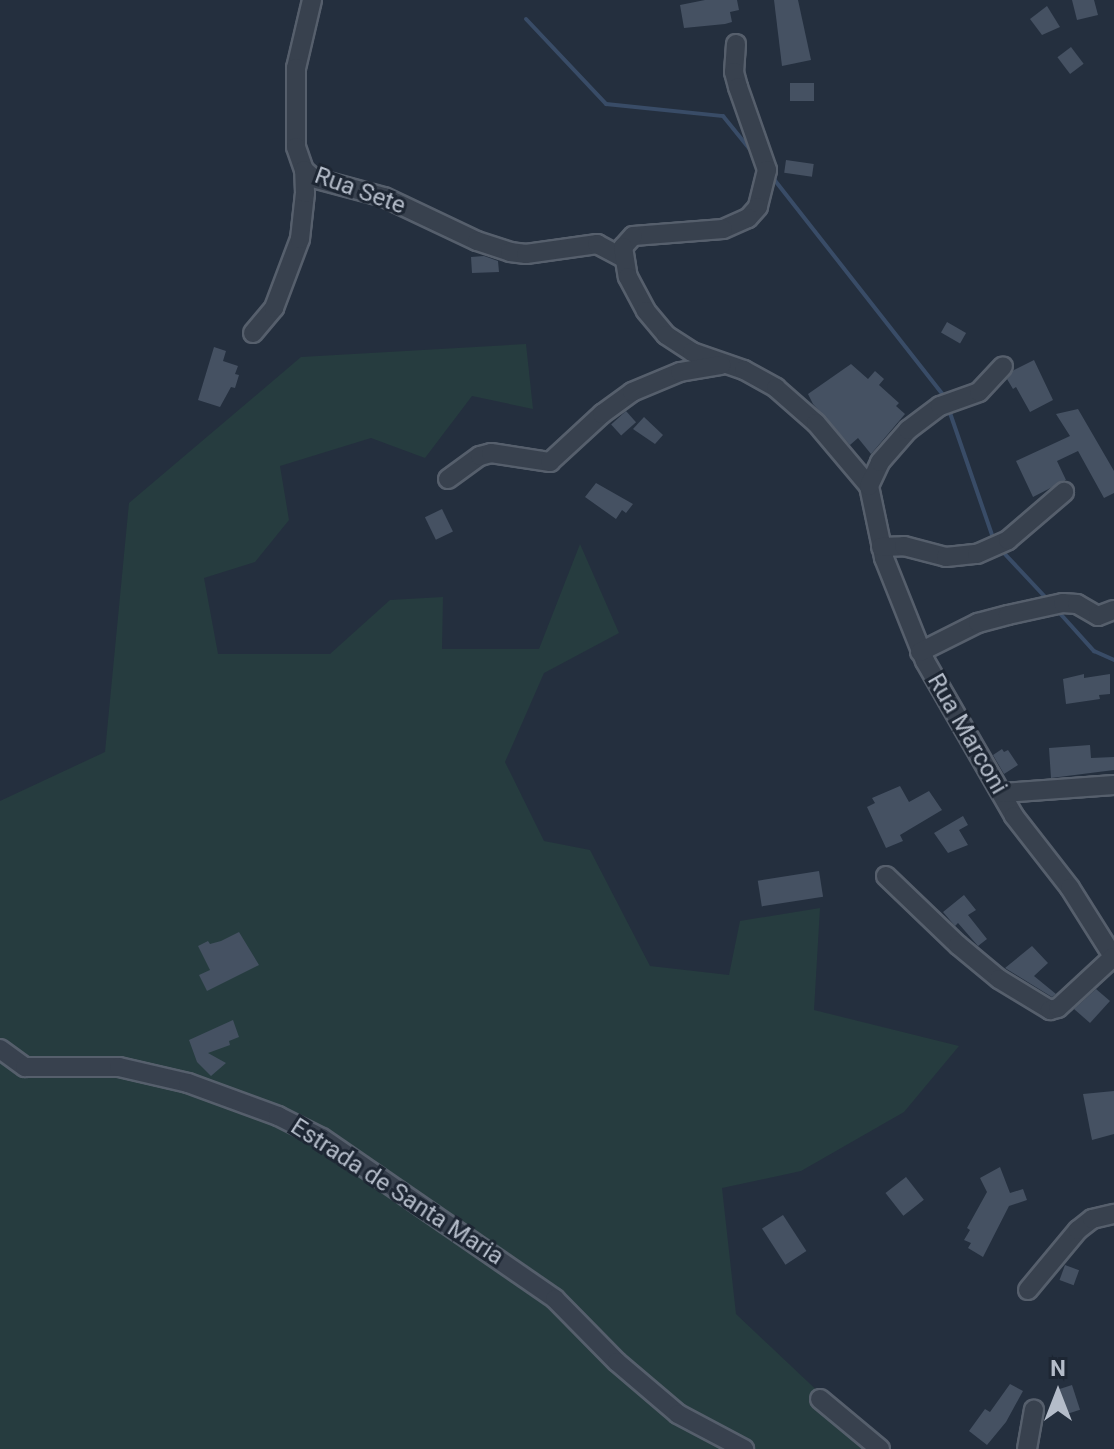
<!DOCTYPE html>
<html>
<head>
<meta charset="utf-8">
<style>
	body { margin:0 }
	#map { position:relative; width:1114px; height:1449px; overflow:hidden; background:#242f3e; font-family:Roboto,sans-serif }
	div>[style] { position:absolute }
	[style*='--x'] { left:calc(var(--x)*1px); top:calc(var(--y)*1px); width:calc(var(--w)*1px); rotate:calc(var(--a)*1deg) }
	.green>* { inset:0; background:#263c3f }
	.stream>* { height:4px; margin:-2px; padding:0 2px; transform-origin:2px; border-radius:2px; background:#394c67 }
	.building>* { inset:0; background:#455162; transform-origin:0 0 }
	.roads { filter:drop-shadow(2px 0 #565f6c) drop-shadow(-2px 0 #565f6c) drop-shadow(0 2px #565f6c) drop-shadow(0 -2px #565f6c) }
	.minor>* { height:18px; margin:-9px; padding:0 9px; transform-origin:9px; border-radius:9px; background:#38414e }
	span { translate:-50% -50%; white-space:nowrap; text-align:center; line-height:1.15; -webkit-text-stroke:6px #1d2633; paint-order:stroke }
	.street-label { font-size:24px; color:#b4bcc9 }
	.north { position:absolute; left:1018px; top:1353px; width:80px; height:80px; -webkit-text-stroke:6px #1d2633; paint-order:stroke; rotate:0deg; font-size:22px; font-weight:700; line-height:32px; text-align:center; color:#b4bcc9 }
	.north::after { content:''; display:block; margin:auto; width:28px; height:36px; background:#b4bcc9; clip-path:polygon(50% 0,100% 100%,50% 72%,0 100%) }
</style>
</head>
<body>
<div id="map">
	<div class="green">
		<div style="clip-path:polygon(526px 344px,533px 409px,472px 396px,425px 458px,371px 438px,280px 466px,289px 520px,255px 562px,204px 578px,218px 654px,330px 654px,390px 600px,443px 597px,442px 649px,539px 649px,580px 544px,619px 633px,544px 673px,505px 762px,544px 841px,590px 850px,650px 966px,729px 975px,740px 921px,820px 908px,814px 1010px,959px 1046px,904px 1112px,801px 1171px,722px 1188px,736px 1314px,879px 1449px,0 1449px,0 801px,105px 752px,129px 503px,301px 357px)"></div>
	</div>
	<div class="stream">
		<div style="--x:526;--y:19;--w:117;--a:46.7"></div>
		<div style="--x:606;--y:104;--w:118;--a:5.9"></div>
		<div style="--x:723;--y:116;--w:46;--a:51.1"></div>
		<div style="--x:773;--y:178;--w:278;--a:51.9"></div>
		<div style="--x:949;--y:410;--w:139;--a:71"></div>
		<div style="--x:1002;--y:551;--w:67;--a:46.8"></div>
		<div style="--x:1056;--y:609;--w:57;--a:47.9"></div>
		<div style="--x:1094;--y:651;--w:22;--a:24"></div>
	</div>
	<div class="building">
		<div style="clip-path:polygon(705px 0,737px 0,739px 10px,730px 12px,732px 22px,725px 24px,684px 28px,680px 5px)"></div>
		<div style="clip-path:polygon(774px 0,798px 0,811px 60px,782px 66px)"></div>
		<div style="clip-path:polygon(1072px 0,1094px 0,1098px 15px,1077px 20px)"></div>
		<div style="clip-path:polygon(1047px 6px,1060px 27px,1042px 35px,1030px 19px)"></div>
		<div style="left:1071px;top:47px;width:21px;height:17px;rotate:53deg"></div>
		<div style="left:814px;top:83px;width:18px;height:24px;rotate:90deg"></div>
		<div style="left:786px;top:160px;width:28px;height:13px;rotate:8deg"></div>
		<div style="clip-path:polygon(484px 256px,498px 261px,499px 272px,472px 273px,471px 257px)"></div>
		<div style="left:947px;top:322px;width:22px;height:12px;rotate:30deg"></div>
		<div style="clip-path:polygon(214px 347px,226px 351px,223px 361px,238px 366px,235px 374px,239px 375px,235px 388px,231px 387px,220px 407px,198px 400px)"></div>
		<div style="clip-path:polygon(1034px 360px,1053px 400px,1030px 412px,1016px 387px,1013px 389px,1007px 379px,1014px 370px)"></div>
		<div style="clip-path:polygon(851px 364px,868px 379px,875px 371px,884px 379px,879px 385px,899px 403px,896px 406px,905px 414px,871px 454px,858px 438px,850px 445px,813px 404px,808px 394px)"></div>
		<div style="clip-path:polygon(1078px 409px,1114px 471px,1114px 493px,1104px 498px,1078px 451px,1057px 461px,1066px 480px,1033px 497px,1016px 461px,1070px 436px,1056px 414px)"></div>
		<div style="left:626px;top:411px;width:15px;height:20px;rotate:48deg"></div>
		<div style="clip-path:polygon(644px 417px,663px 435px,655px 444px,633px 429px)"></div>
		<div style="clip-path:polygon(596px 483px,633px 504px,626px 513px,622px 510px,616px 519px,585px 497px)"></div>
		<div style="left:442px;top:509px;width:25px;height:19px;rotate:64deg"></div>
		<div style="clip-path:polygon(1084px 674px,1084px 678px,1110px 674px,1110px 694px,1099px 695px,1100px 699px,1066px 704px,1063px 679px)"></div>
		<div style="clip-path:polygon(1090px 745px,1091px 758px,1114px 757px,1114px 770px,1051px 778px,1049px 748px)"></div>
		<div style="clip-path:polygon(1002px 749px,1004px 752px,1008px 750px,1018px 765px,1004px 774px,993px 755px)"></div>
		<div style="clip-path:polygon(900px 786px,909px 802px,929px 791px,942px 810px,900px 835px,903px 841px,886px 848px,867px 807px,875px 803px,872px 798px)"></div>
		<div style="clip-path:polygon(963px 816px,968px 825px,959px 830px,968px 845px,948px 853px,934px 833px)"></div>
		<div style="left:819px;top:871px;width:26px;height:62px;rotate:81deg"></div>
		<div style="clip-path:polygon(964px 895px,976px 910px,968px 915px,987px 939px,978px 946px,958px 923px,955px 926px,943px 912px)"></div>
		<div style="clip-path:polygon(239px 932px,259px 965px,207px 991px,199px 975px,210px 970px,198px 946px,208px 941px,210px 944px,221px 941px)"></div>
		<div style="clip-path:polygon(1032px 946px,1048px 963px,1034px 976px,1056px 994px,1052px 997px,1005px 968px)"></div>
		<div style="clip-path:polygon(1096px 989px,1110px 1001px,1090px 1023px,1074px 1009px)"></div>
		<div style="clip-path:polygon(233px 1020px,239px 1037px,229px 1041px,230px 1045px,208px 1053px,226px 1063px,211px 1076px,197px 1062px,189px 1040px)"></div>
		<div style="clip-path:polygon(1114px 1091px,1114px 1134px,1092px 1140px,1083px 1094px)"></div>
		<div style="clip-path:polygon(1000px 1167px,1010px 1193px,1023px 1189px,1027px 1200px,1009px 1206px,983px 1257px,968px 1248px,971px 1243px,964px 1240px,970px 1230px,967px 1228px,987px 1192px,980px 1178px)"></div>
		<div style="left:906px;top:1177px;width:29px;height:26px;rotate:52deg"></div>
		<div style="left:783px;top:1215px;width:43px;height:25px;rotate:57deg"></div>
		<div style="left:1065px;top:1265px;width:15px;height:16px;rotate:20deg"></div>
		<div style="clip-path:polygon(1010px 1384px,1023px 1391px,1006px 1422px,987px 1445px,969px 1431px,985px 1409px,990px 1412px)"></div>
		<div style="left:1072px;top:1385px;width:26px;height:17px;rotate:72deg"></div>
	</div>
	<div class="roads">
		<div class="minor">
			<div style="--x:312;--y:0;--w:70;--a:103.2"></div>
			<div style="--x:296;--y:68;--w:79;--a:90"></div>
			<div style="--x:296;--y:147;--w:24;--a:71"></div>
			<div style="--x:304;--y:170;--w:12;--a:42"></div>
			<div style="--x:313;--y:178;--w:73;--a:15"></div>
			<div style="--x:384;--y:197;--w:103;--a:25.3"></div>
			<div style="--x:477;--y:241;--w:35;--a:18"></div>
			<div style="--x:510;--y:252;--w:16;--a:7"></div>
			<div style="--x:526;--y:254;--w:72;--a:-8"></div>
			<div style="--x:597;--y:244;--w:30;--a:28"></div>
			<div style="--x:736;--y:44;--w:28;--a:94"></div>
			<div style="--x:734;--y:72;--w:16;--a:75"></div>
			<div style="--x:738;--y:87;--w:88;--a:70.7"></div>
			<div style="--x:767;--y:170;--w:38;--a:104"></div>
			<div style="--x:758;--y:207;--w:15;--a:132"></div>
			<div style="--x:748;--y:218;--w:27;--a:156"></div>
			<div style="--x:723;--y:229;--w:90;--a:175.6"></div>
			<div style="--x:633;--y:236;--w:15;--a:132"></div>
			<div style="--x:623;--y:247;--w:30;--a:81"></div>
			<div style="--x:628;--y:277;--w:38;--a:62"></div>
			<div style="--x:646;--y:311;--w:31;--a:50"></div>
			<div style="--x:666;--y:335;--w:31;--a:33"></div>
			<div style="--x:692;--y:352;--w:55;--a:19.1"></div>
			<div style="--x:744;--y:370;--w:37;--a:29"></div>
			<div style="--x:776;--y:388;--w:53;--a:41.2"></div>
			<div style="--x:816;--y:423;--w:82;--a:49.9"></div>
			<div style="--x:869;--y:486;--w:74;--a:78.2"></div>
			<div style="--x:884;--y:558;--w:111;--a:68.3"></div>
			<div style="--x:925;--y:661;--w:179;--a:60.1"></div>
			<div style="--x:1014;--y:816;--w:91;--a:52.1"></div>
			<div style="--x:1070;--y:888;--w:83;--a:57.8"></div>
			<div style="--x:253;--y:333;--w:33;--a:-50"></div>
			<div style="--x:274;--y:308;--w:74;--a:-69.4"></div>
			<div style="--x:300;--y:239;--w:46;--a:-83.8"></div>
			<div style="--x:305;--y:193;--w:23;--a:-92"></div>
			<div style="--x:448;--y:479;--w:39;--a:-36"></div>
			<div style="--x:480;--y:456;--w:11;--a:-15"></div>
			<div style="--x:491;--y:453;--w:60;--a:8.7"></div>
			<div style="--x:550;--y:462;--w:71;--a:-42.7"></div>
			<div style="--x:602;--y:414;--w:37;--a:-36"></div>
			<div style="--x:632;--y:392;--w:52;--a:-22.6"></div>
			<div style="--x:680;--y:372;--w:42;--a:-9.7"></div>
			<div style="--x:869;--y:486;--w:26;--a:-65"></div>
			<div style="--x:880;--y:462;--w:43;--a:-48.8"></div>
			<div style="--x:908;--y:430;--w:40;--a:-37"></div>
			<div style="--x:940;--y:406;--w:41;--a:-19.7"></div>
			<div style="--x:979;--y:392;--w:35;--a:-47"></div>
			<div style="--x:881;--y:547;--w:23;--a:-2"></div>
			<div style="--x:904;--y:546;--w:43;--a:14.7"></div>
			<div style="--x:946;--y:557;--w:31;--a:-6"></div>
			<div style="--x:977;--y:554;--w:34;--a:-24"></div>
			<div style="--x:1008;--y:540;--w:74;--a:-40.6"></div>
			<div style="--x:920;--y:652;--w:65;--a:-26.6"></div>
			<div style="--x:978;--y:623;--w:31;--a:-15"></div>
			<div style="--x:1008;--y:615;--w:56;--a:-12.3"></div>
			<div style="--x:1063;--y:603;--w:14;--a:4"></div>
			<div style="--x:1077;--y:604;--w:24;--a:30"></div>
			<div style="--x:1098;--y:616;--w:17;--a:-21"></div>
			<div style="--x:1003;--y:793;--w:111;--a:-4.1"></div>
			<div style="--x:886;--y:876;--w:100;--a:43.8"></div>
			<div style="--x:958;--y:945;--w:53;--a:39.7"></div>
			<div style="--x:999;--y:979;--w:60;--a:31.3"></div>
			<div style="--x:1050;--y:1010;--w:8;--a:-14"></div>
			<div style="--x:1058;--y:1008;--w:75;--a:-42.8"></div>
			<div style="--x:0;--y:1049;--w:31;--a:36"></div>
			<div style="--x:25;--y:1067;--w:94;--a:0"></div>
			<div style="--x:119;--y:1067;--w:71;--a:13.1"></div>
			<div style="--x:188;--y:1083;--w:96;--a:20.1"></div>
			<div style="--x:278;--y:1116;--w:49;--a:26.6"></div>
			<div style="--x:322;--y:1138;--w:283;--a:34.6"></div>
			<div style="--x:555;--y:1299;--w:88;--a:45.5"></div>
			<div style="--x:617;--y:1362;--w:80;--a:40.4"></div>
			<div style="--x:678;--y:1414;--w:75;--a:27.9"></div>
			<div style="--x:1028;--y:1290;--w:78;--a:-50.2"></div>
			<div style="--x:1078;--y:1230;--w:18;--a:-38"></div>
			<div style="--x:1092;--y:1219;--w:23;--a:-13"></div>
			<div style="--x:820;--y:1399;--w:78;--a:39.8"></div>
			<div style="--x:1027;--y:1449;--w:40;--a:-80"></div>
		</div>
	</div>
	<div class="street-label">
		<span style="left:360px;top:191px;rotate:20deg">Rua Sete</span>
		<span style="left:967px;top:734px;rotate:60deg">Rua Marconi</span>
		<span style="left:397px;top:1192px;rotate:33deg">Estrada de Santa Maria</span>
	</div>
	<div class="north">N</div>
</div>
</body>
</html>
